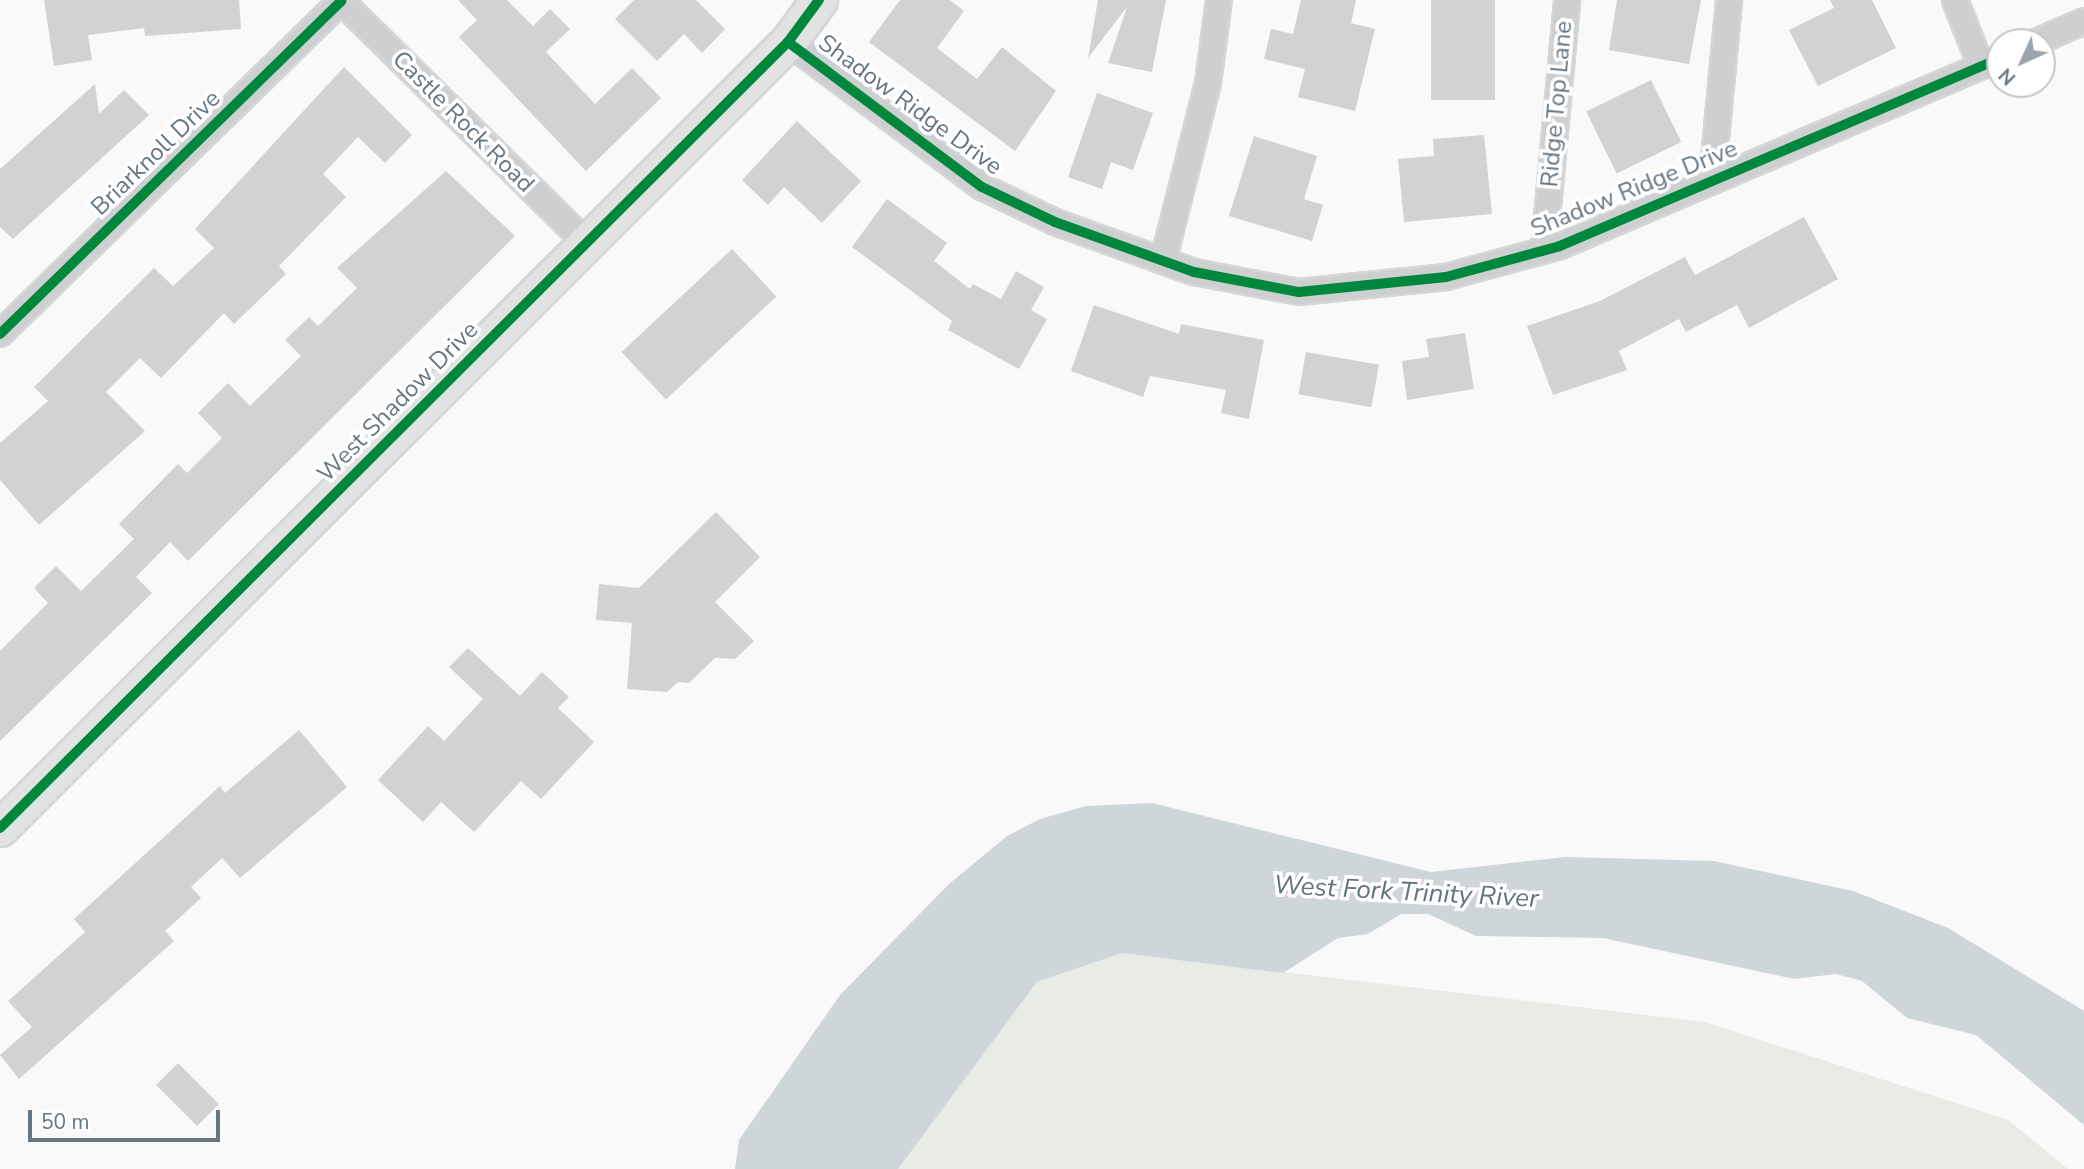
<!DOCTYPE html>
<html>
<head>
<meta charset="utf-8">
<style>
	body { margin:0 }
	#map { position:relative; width:2084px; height:1169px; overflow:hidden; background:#f9f9f9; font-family:"Nunito Sans",sans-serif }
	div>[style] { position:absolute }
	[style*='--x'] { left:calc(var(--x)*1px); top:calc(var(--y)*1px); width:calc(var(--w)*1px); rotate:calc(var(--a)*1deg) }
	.green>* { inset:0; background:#e8ebe6 }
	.water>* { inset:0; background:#ced6d9 }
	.building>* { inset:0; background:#d0d2d3; transform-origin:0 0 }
	.roads { filter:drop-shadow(2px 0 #d5d6d7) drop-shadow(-2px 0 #d5d6d7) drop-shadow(0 2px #d5d6d7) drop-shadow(0 -2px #d5d6d7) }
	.street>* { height:24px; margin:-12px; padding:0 12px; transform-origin:12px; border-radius:12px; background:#cecfd0 }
	.secondary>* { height:35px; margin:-17.5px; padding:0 17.5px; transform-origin:17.5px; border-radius:17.5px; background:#e1e2e2 }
	.cycleway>* { height:10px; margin:-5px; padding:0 5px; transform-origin:5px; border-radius:5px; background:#00873e }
	span { translate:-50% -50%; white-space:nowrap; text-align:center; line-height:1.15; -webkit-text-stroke:7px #fff; paint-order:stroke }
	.street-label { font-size:24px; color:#657683 }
	.water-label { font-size:26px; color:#60757c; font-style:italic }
	.north { position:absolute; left:1986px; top:28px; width:70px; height:70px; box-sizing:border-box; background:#fff; border:2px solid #c1c8cd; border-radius:50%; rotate:225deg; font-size:19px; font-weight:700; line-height:28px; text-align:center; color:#657683 }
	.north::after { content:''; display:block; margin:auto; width:24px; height:32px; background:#99a4ac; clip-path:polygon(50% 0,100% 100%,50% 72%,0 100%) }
	.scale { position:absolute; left:28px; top:1110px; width:192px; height:32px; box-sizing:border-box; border:4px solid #657683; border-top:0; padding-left:9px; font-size:21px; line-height:24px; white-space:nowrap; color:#657683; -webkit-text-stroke:5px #fff; paint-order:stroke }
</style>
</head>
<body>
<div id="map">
	<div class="green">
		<div style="clip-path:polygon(1122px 953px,1705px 1022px,2008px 1120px,2068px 1169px,898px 1169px,1037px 982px)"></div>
	</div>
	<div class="water">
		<div style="clip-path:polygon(1152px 803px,1431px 872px,1565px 857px,1714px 861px,1853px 891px,1948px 928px,2084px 1011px,2084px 1125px,1976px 1035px,1907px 1018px,1862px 981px,1836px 974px,1794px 979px,1603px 938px,1476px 936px,1428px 914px,1401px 914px,1368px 934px,1338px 938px,1283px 973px,1122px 953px,1037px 982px,898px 1169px,735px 1169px,739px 1140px,840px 995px,949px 884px,1007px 836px,1040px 819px,1086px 806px)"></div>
	</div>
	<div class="building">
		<div style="clip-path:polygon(44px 0,239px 0,241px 29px,145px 36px,144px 28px,88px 35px,92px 60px,54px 66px)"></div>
		<div style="clip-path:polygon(458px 0,507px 0,533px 26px,550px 9px,570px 29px,546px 52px,595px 104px,632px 68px,661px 98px,586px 171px,459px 37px,477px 20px)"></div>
		<div style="clip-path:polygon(634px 0,696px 0,725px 29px,702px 53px,684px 34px,657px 61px,615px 19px)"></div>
		<div style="clip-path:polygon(900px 0,950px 0,964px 11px,937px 48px,977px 79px,1002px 47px,1056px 91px,1015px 151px,869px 42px)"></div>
		<div style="clip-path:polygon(1098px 0,1166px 0,1152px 72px,1108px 63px,1127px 7px,1088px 58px)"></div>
		<div style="clip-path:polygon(1301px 0,1356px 0,1351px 23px,1375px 29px,1355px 111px,1298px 97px,1305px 69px,1264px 59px,1271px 29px,1293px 34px)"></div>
		<div style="left:1431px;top:0;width:64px;height:100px"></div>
		<div style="clip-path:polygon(1617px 0,1701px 0,1689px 64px,1609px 50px)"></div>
		<div style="clip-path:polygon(1830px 0,1872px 0,1896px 48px,1818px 86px,1789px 30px,1834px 8px)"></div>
		<div style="clip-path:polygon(344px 67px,412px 135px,385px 163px,358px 137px,323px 174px,346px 197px,279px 266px,286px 274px,234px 324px,224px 313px,161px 378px,140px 358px,106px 392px,145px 431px,39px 525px,0 480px,0 443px,48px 401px,34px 387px,154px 268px,173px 286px,214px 248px,195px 229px)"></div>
		<div style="left:1651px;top:80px;width:69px;height:72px;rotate:64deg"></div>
		<div style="clip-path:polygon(95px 84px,99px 114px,124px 90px,149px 115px,13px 239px,0 227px,0 169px)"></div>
		<div style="clip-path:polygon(1097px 93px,1153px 113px,1133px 170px,1111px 162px,1102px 189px,1068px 177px)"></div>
		<div style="clip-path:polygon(797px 121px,861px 181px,822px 223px,784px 187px,768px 205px,742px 180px)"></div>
		<div style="clip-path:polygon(1484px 135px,1492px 214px,1404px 222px,1398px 159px,1434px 156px,1433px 139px)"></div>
		<div style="clip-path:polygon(1254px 136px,1317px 156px,1304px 199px,1323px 205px,1312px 241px,1229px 216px)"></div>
		<div style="clip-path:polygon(446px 171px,515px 236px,188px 561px,170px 542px,136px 577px,152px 593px,0 741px,0 651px,48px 603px,34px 588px,56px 566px,81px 591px,134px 539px,119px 524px,178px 464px,187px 473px,222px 438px,198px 413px,228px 383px,250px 406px,301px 356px,285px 340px,309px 317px,318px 326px,357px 288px,337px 268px)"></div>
		<div style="clip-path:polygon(887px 199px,947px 243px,934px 261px,970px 289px,973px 284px,1001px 299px,1016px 271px,1044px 287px,1031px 310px,1047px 319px,1019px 369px,948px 330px,952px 321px,852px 247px)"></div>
		<div style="clip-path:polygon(1804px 217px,1838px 279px,1749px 328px,1737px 305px,1686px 332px,1679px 319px,1619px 351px,1627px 370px,1553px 395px,1527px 326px,1600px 301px,1685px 257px,1695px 275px)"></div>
		<div style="left:732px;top:249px;width:65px;height:151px;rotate:47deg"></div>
		<div style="clip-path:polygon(1094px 305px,1179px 334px,1181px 324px,1264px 340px,1249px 419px,1221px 413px,1226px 390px,1150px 376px,1143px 397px,1071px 371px)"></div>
		<div style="clip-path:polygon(1465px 333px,1474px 389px,1407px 400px,1402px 361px,1429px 357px,1426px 339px)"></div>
		<div style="left:1306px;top:352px;width:74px;height:43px;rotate:10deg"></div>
		<div style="clip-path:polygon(716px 512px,760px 557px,715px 602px,754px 641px,735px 659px,715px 658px,689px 683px,678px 682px,667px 692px,627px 689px,632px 623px,596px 620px,599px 584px,639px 588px)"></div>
		<div style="clip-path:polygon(468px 648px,520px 696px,542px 672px,569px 697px,558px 708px,594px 742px,541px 799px,521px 781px,474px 832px,441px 802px,423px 822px,378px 780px,428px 726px,444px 741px,483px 699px,449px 667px)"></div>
		<div style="clip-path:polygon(299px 730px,347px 787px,240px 878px,222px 858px,191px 887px,201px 898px,165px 931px,174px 941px,19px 1079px,0 1055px,32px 1027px,8px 1001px,85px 932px,74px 919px,220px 786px,225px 793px)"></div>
		<div style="left:178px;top:1063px;width:58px;height:31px;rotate:45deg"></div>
	</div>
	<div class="roads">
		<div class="street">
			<div style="--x:340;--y:0;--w:346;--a:44.6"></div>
			<div style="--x:1955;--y:0;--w:71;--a:68.5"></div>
			<div style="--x:788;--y:42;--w:242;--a:36.8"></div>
			<div style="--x:982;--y:187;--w:81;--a:25.6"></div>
			<div style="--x:1055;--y:222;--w:148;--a:19.8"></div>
			<div style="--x:1194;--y:272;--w:107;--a:10.8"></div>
			<div style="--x:1299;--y:292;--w:148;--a:-5.8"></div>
			<div style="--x:1446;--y:277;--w:118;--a:-15.2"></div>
			<div style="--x:1560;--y:246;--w:478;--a:-23.1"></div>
			<div style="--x:2036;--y:42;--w:52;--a:-23.6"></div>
			<div style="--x:1712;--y:181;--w:182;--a:-84.6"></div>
			<div style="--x:1544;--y:250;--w:251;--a:-84.7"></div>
			<div style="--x:1163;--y:261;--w:184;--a:-75.8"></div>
			<div style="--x:1208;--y:83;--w:84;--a:-82.5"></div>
			<div style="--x:0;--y:334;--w:477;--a:-44.3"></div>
		</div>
		<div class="secondary">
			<div style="--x:0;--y:828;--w:1113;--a:-44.93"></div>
			<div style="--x:788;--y:42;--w:52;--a:-53.6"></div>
		</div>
	</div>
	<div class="cycleway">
		<div style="--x:788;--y:42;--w:242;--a:36.8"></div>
		<div style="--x:982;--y:187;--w:81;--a:25.6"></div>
		<div style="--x:1055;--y:222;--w:148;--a:19.8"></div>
		<div style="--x:1194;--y:272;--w:107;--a:10.8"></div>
		<div style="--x:1299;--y:292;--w:148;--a:-5.8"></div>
		<div style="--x:1446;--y:277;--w:118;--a:-15.2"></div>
		<div style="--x:1560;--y:246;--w:478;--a:-23.1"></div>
		<div style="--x:0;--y:334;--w:477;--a:-44.3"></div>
		<div style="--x:0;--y:828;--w:1113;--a:-44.93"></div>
		<div style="--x:788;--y:42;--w:52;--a:-53.6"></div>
	</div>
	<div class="street-label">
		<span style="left:1557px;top:104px;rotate:-85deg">Ridge Top Lane</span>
		<span style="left:910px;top:105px;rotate:36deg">Shadow Ridge Drive</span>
		<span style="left:463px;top:122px;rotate:45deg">Castle Rock Road</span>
		<span style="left:156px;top:153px;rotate:-44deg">Briarknoll Drive</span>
		<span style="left:1634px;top:189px;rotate:-22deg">Shadow Ridge Drive</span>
		<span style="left:398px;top:402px;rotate:-45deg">West Shadow Drive</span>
	</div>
	<div class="water-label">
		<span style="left:1406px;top:892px;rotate:3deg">West Fork Trinity River</span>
	</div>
	<div class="north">N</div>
	<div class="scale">50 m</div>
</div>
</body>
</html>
